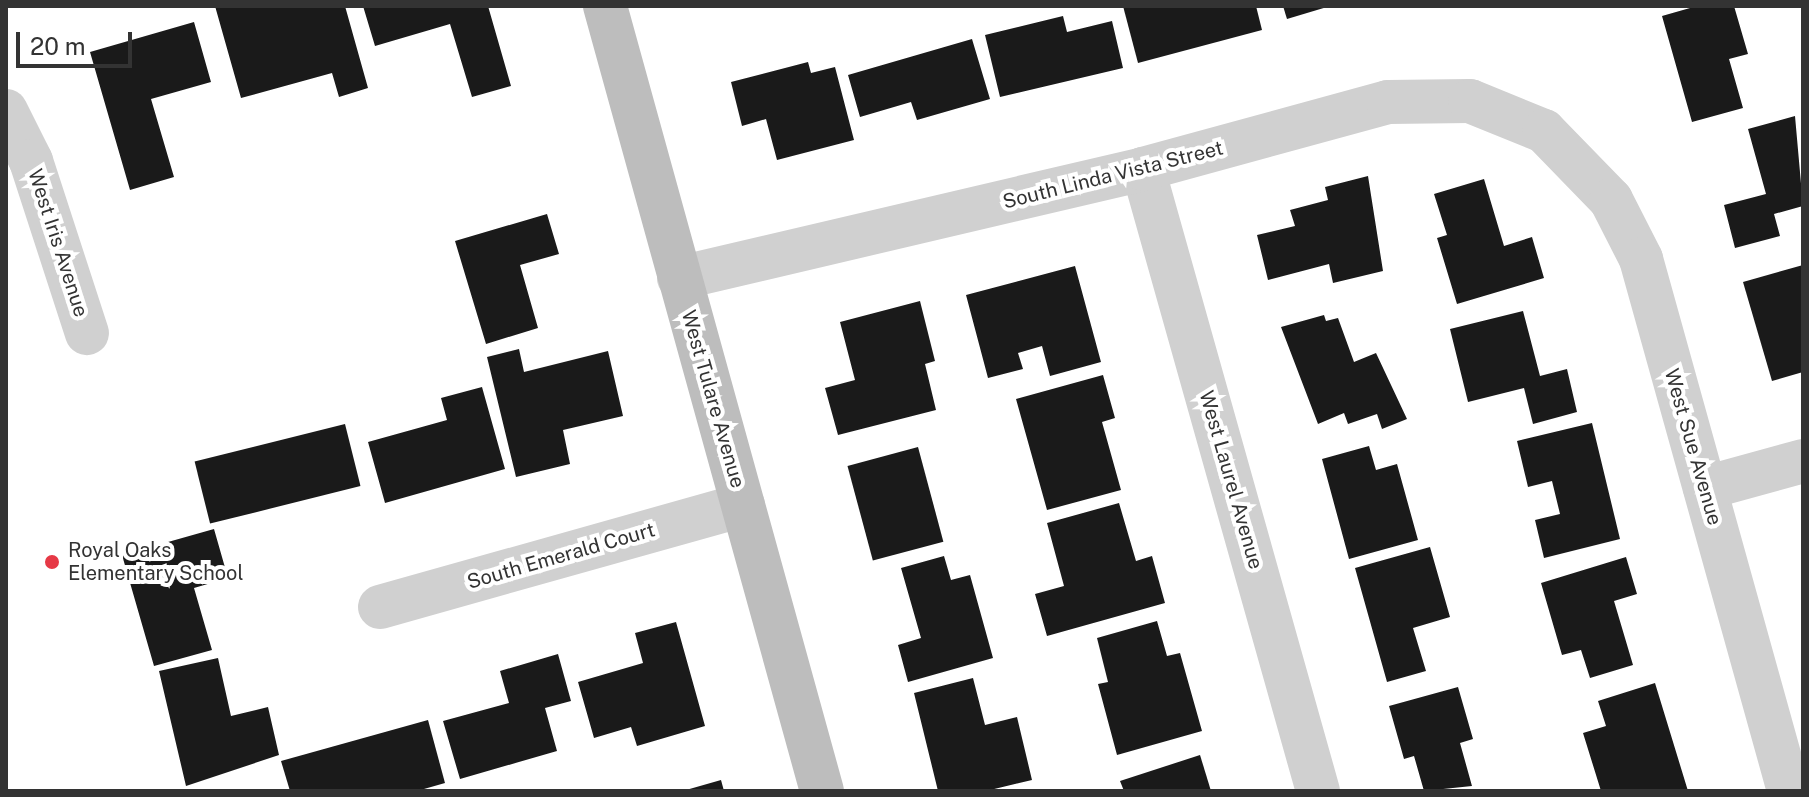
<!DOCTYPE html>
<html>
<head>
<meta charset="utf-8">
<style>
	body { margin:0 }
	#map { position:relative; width:1809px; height:797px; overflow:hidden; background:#fff; font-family:"Public Sans",sans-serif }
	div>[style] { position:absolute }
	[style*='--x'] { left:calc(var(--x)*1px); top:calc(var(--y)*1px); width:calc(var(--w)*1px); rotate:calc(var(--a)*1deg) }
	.building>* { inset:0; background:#1a1a1a; transform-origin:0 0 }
	.street>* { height:44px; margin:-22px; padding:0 22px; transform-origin:22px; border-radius:22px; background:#d0d0d0 }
	.secondary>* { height:44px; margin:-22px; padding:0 22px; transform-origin:22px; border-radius:22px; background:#bdbdbd }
	.dots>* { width:22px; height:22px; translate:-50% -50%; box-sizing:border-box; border:4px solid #fff; border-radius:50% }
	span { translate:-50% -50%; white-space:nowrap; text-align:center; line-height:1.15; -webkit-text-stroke:8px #fff; paint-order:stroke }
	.street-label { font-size:20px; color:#333 }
	.poi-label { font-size:20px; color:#333 }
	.left { translate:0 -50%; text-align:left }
	.frame { position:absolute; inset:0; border:8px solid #333; pointer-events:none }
	.scale { position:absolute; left:16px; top:32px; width:116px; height:36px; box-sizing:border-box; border:4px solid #333; border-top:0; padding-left:10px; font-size:24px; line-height:28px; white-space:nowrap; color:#333; -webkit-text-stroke:6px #fff; paint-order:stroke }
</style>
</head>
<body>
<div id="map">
	<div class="building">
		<div style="clip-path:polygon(215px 6px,345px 6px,368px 88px,339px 97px,332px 73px,241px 98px)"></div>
		<div style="clip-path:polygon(363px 6px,488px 6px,511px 86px,472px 97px,450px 24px,375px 46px)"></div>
		<div style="clip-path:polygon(1123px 6px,1256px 6px,1262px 30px,1138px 63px)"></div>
		<div style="clip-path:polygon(1283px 6px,1327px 6px,1327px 7px,1287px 19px)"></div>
		<div style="clip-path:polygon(1697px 6px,1734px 6px,1748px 54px,1729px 59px,1743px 108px,1692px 122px,1662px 16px)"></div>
		<div style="clip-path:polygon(1063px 16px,1067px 32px,1112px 21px,1123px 68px,1000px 97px,985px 35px)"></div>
		<div style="clip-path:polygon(194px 22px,211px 82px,151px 99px,174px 177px,130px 190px,90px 52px)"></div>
		<div style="clip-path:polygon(972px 39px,990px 99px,917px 120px,911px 102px,860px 117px,848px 75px)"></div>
		<div style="clip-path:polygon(808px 62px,811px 73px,835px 67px,854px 140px,777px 160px,766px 119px,742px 126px,731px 82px)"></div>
		<div style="clip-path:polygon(1795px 116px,1803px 206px,1774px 214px,1780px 236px,1735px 248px,1724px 205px,1766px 194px,1748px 129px)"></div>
		<div style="clip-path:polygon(1368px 176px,1383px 271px,1333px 283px,1329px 264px,1268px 280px,1257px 235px,1295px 226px,1290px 210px,1328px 200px,1325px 187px)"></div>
		<div style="clip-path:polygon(1484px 179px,1504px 246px,1532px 237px,1544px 278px,1457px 304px,1437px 238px,1447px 235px,1434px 194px)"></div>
		<div style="clip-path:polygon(547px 214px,559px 254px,520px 265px,538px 328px,486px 344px,455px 241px)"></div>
		<div style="clip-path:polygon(1803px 265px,1803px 372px,1772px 381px,1743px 282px)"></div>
		<div style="clip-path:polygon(1075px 266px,1101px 362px,1050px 376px,1042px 346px,1018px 353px,1023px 369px,988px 378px,966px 295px)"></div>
		<div style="clip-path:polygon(920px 301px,935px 361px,925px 364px,936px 410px,838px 435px,825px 388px,855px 380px,840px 322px)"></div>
		<div style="clip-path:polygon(1523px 311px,1540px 376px,1567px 369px,1577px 412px,1533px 424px,1524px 388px,1468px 402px,1450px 329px)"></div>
		<div style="clip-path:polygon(1324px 315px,1326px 321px,1338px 318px,1354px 362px,1376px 353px,1407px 419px,1382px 429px,1377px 414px,1348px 424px,1344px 413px,1318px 424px,1281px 327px)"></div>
		<div style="clip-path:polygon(519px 349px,524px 372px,608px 351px,623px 416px,563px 430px,570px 464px,516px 477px,487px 357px)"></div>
		<div style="clip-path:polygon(1103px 375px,1115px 418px,1102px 422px,1121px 490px,1047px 510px,1016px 399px)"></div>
		<div style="clip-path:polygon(482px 387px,505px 469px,385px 503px,368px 442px,447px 420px,441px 398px)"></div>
		<div style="clip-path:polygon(1592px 423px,1620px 539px,1544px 558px,1535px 520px,1560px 514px,1552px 481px,1528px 487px,1517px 441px)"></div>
		<div style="left:345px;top:424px;width:64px;height:155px;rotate:76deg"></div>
		<div style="clip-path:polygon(1369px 446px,1376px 470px,1397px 464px,1418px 540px,1349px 559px,1322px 459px)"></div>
		<div style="left:918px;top:447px;width:98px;height:73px;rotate:75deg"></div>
		<div style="clip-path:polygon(1119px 503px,1136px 561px,1152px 556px,1165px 603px,1047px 636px,1035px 594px,1064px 586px,1047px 523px)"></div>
		<div style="clip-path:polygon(214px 529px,228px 578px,194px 588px,212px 650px,154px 666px,122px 555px)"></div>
		<div style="clip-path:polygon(1430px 547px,1450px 617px,1413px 628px,1426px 671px,1387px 682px,1355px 568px)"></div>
		<div style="clip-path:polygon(944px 556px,951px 580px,970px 575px,993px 658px,908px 682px,898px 645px,921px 638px,901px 568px)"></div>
		<div style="clip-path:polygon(1626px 557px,1637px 594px,1614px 601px,1633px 665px,1590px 678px,1581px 650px,1562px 655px,1541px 583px)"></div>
		<div style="clip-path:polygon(1157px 621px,1167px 656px,1180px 653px,1202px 731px,1117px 755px,1098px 684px,1108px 682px,1097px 638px)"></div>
		<div style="clip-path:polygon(676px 622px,705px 726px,637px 746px,631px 727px,594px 738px,578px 682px,643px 663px,635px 633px)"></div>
		<div style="clip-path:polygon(558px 654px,571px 701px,545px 708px,557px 751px,460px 779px,443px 721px,509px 703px,500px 671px)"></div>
		<div style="clip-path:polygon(218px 658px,231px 716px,268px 707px,279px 755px,186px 786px,159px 671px)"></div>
		<div style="clip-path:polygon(973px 678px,985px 725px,1017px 717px,1032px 780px,986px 791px,938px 791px,914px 693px)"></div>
		<div style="clip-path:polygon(1655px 683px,1688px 791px,1601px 791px,1583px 733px,1606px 726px,1598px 701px)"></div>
		<div style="clip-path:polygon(1458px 687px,1473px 739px,1460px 743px,1472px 786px,1424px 791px,1414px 756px,1404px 759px,1389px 706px)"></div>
		<div style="clip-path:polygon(428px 720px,445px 783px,417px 791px,290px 791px,281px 761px)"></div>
		<div style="clip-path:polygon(1200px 755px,1211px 791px,1124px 791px,1120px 781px)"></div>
		<div style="clip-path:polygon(721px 780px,724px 791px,686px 791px,686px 790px)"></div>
	</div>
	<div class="street">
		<div style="--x:6;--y:111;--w:56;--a:63.4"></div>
		<div style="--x:31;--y:161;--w:181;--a:72"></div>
		<div style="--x:1143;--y:169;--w:646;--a:74.29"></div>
		<div style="--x:679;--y:278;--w:477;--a:-13.2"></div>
		<div style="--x:1143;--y:169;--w:254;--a:-15.3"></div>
		<div style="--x:1388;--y:102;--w:82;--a:-0.7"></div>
		<div style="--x:1470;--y:101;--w:80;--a:22.1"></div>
		<div style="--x:1544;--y:131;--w:96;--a:45.8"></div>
		<div style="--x:1611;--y:200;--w:66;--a:63"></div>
		<div style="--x:1641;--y:259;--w:552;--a:74.45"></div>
		<div style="--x:1705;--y:488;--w:102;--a:-15.4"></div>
		<div style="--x:380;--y:607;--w:377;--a:-15.7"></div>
	</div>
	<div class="secondary">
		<div style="--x:605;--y:6;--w:814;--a:74.55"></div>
	</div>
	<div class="dots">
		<div style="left:52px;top:562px;background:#e63946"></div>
	</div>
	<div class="street-label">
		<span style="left:1113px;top:175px;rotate:-14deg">South Linda Vista Street</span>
		<span style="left:58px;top:243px;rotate:72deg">West Iris Avenue</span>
		<span style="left:713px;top:399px;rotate:74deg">West Tulare Avenue</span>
		<span style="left:1693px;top:447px;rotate:74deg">West Sue Avenue</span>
		<span style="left:1231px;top:480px;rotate:74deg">West Laurel Avenue</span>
		<span style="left:561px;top:556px;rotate:-16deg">South Emerald Court</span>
	</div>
	<div class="poi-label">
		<span class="left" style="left:68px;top:562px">Royal Oaks<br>Elementary School</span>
	</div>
	<div class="frame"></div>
	<div class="scale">20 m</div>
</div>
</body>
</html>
